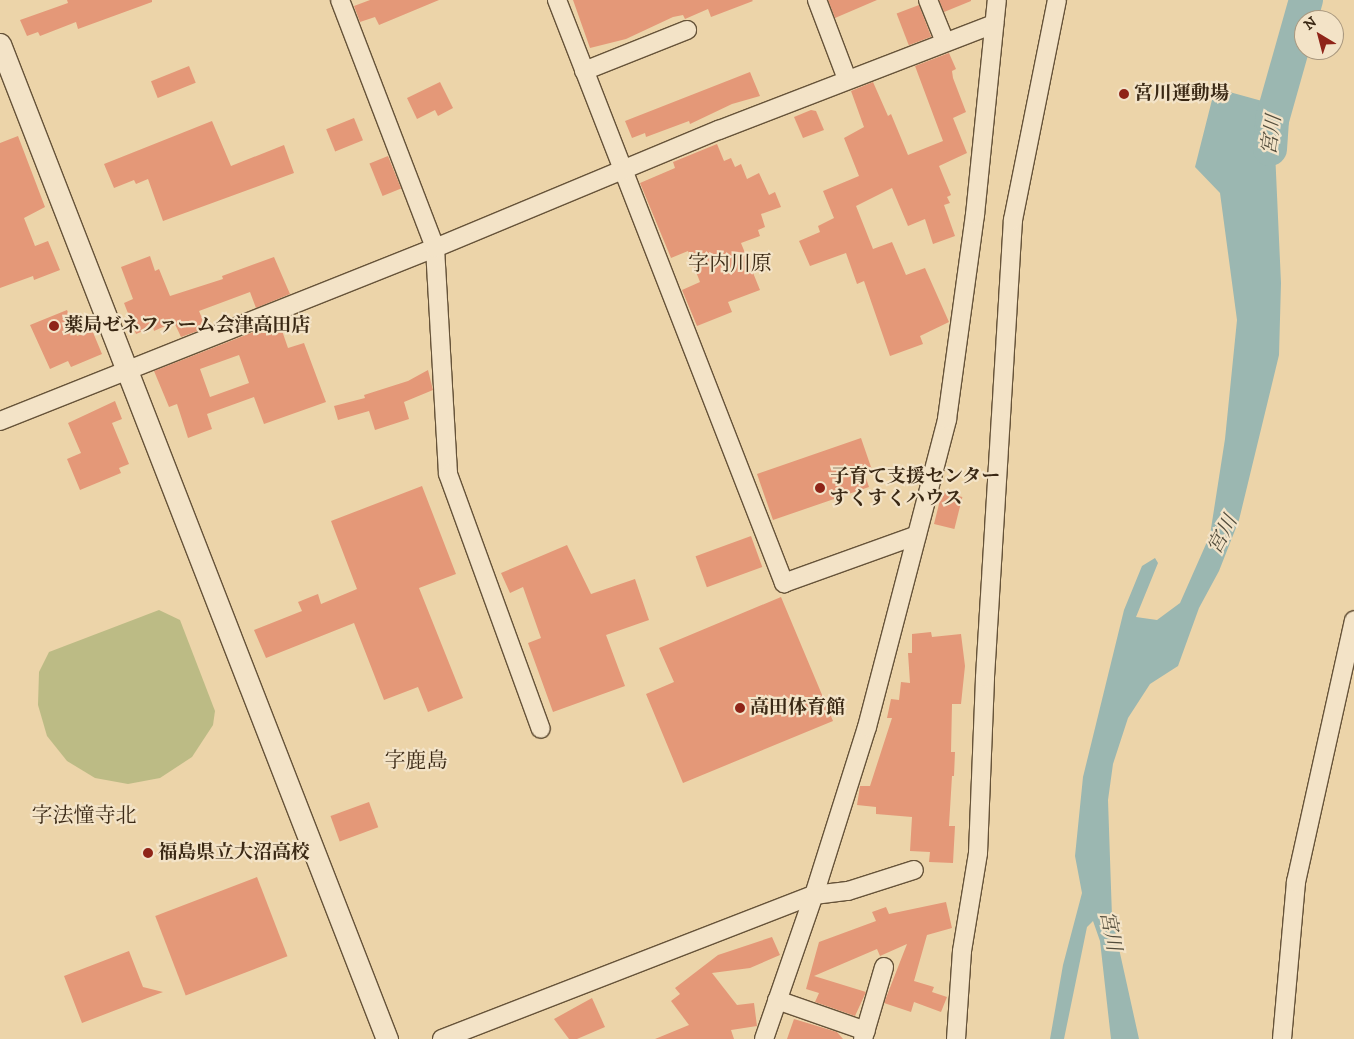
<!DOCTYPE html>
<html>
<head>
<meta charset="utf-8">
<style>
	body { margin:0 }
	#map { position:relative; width:1354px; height:1039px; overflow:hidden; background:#ecd4a9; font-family:"IM FELL DW Pica","Noto Serif JP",serif }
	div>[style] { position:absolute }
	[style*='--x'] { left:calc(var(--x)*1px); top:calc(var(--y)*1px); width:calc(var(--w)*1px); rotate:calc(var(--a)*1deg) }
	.green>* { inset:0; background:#bcbb85 }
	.water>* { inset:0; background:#9bb7b1 }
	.river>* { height:34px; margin:-17px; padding:0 17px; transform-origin:17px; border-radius:17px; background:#9bb7b1 }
	.building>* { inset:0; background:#e49878; transform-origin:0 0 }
	.roads { filter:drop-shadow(1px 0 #665339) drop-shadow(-1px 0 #665339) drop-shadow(0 1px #665339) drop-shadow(0 -1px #665339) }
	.minor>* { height:18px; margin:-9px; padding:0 9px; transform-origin:9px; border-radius:9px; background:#f3e3c7 }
	.tertiary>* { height:21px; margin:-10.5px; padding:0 10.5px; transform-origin:10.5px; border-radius:10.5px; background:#f3e3c7 }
	.dots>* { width:14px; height:14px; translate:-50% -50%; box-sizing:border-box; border:2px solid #f3e3c7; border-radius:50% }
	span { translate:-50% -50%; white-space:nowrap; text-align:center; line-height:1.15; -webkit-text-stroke:4.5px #f3e3c7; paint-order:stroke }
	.poi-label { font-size:19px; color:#3a2814; font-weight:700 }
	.left { translate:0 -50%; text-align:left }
	.water-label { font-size:20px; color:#524c3b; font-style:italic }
	.quarter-label { font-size:21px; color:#3a2814 }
	.north { position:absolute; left:1294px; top:10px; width:50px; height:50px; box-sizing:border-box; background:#f3e3c7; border:1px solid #a9987f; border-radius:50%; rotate:323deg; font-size:14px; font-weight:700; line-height:20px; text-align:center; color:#3a2814 }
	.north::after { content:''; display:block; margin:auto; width:18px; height:22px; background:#8f2418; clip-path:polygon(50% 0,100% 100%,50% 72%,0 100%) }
</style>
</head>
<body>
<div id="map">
	<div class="green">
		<div style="clip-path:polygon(159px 610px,180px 620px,215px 711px,213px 725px,192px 757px,160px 778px,128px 784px,95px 778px,67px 761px,47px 736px,38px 705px,39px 672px,49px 652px)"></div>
	</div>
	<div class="water">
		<div style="clip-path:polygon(1215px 88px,1291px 109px,1277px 136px,1275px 151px,1281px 283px,1279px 355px,1239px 520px,1219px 571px,1199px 608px,1178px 666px,1150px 684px,1128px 718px,1113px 764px,1108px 800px,1112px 917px,1139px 1039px,1111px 1039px,1100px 941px,1093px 921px,1087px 927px,1064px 1039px,1050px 1039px,1063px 965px,1082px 893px,1075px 856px,1083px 777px,1124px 610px,1142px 566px,1155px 558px,1158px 563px,1136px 617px,1157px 620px,1180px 603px,1210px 535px,1225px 439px,1237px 320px,1220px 193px,1195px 167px)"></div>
	</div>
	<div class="river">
		<div style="--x:1270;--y:149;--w:29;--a:-86"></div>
		<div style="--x:1272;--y:120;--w:125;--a:-74.2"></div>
	</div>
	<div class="building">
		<div style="clip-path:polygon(67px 0,152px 0,152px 2px,78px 29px,76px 22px,40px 36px,38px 32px,27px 36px,20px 20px,68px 3px)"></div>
		<div style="clip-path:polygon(370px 0,439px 0,379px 25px,375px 17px,360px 22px,354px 6px)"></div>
		<div style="clip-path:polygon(573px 0,752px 0,753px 1px,711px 17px,708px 9px,685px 19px,683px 15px,673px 17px,626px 39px,590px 48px)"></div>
		<div style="clip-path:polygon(828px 0,877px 0,835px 18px)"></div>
		<div style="clip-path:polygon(939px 0,971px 0,971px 1px,944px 12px)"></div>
		<div style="left:919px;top:5px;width:34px;height:24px;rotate:69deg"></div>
		<div style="clip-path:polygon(949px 53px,956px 69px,952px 71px,953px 78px,966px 112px,953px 118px,967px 153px,939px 166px,951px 195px,947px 197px,950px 203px,944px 205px,955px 236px,933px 244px,925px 219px,908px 226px,892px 188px,856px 206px,873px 249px,892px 242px,906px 275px,925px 268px,949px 322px,920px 336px,923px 344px,890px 356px,864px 281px,857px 284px,846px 253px,810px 266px,799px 241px,820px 232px,818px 226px,834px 218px,823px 191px,859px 176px,844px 138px,864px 127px,851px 91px,873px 82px,888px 116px,891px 114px,908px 155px,943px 141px,915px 66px)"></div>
		<div style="left:189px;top:66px;width:18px;height:41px;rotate:68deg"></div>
		<div style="clip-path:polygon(750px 72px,760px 96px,732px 104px,690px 124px,689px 121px,646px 137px,645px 133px,632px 138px,625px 121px)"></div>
		<div style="clip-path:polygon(440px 82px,453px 108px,438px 116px,435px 110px,417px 119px,407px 98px)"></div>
		<div style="clip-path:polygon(811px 110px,816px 111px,824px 130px,803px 138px,794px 117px)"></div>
		<div style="left:354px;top:118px;width:24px;height:30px;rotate:68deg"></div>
		<div style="clip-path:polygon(212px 121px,231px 166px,284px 145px,294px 173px,163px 221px,148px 179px,136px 184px,134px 180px,114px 188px,104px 164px)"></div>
		<div style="clip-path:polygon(18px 136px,45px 207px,24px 218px,35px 246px,48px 241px,60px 270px,34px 280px,33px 276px,0 288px,0 143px)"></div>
		<div style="clip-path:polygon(717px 144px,724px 161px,731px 158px,735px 167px,741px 164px,747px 179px,759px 173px,769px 195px,775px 192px,781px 207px,761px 214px,765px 227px,758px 230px,760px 236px,741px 243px,760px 290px,728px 302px,732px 312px,697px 326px,682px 290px,700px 282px,688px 251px,671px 258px,640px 183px,675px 168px,673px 162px)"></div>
		<div style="left:388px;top:156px;width:35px;height:20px;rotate:68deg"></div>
		<div style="clip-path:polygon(150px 256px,155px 271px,159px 269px,170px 296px,223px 279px,222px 276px,274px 257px,290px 294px,256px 308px,250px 292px,199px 311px,206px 328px,181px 337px,174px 322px,154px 331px,153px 327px,136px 334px,124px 303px,133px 299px,121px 267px)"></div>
		<div style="clip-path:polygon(67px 310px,77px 336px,92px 330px,102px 354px,71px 367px,68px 361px,50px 369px,30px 325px)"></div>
		<div style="clip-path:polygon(evenodd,279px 322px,288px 348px,304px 343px,326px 402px,264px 424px,254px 397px,207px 414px,212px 429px,188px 438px,177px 404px,169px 407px,154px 371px,279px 322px,239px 355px,249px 383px,210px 397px,200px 369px,239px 355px)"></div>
		<div style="clip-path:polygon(428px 370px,433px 390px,404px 402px,409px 419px,375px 430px,369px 411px,338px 420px,334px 406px,365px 398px,364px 395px,408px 381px)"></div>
		<div style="clip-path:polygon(115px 401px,122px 419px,112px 423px,129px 464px,119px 468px,121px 473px,80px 490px,67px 459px,81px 453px,68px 423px)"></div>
		<div style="clip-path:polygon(861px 438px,872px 470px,864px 472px,869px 487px,773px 520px,757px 474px)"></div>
		<div style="clip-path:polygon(422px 486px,456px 574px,419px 588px,463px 698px,428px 712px,418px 687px,384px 700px,354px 623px,266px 658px,254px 630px,302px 611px,298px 602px,318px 594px,321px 604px,357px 589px,331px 521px)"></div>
		<div style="left:942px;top:492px;width:21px;height:33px;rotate:14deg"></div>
		<div style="left:751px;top:536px;width:33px;height:59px;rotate:70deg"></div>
		<div style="clip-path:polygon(567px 545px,591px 594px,635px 579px,649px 620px,606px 635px,625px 686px,553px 712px,528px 643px,541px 638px,523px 587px,510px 593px,501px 573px)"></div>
		<div style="clip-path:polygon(781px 597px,833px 721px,683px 783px,646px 694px,674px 682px,659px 648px)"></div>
		<div style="clip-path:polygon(931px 632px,932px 637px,961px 634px,965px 666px,961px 704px,952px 704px,951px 752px,955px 752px,954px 776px,952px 776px,949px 826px,955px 826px,953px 863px,929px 862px,930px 852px,910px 851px,912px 817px,876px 814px,876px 807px,857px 805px,860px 786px,870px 786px,892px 718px,887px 718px,891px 699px,899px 700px,901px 682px,910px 683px,908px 653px,912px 653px,912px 634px)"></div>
		<div style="left:369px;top:802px;width:27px;height:41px;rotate:70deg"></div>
		<div style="left:257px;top:877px;width:85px;height:109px;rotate:69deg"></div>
		<div style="clip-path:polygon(946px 902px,952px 928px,927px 935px,914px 981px,934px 987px,932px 992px,947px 997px,941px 1012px,914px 1002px,911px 1012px,884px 1003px,907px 944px,880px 956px,877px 949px,814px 976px,866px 992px,855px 1016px,815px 1002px,819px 993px,806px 989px,819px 942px,876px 921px,872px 912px,886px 907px,889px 914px)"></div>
		<div style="clip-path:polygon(772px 937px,780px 955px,750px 968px,712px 973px,737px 1005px,754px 1003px,757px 1026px,731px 1030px,734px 1039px,655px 1039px,689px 1025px,671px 1001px,680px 994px,675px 988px,718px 955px)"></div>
		<div style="clip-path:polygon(129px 951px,143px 987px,163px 992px,82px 1023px,64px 976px)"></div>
		<div style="clip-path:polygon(592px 998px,605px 1027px,577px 1039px,569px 1039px,554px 1019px)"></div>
		<div style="clip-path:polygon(794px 1019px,837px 1032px,843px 1039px,787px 1039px)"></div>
	</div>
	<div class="roads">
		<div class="minor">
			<div style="--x:340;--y:0;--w:266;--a:69"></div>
			<div style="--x:435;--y:248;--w:226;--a:86.7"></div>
			<div style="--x:448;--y:474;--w:271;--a:70"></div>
			<div style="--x:557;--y:0;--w:626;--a:68.73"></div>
			<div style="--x:784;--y:583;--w:141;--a:-19.8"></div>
			<div style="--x:817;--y:0;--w:85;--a:69.2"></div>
			<div style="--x:928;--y:0;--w:45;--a:68"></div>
			<div style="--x:584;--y:71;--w:111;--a:-21.7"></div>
			<div style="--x:0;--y:421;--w:468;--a:-21.7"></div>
			<div style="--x:435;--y:248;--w:308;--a:-22.6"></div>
			<div style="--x:719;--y:130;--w:295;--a:-21.1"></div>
			<div style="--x:777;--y:1000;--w:94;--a:19.2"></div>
			<div style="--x:442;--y:1039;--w:399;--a:-21.2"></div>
			<div style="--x:814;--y:895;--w:34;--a:-7"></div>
			<div style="--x:848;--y:891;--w:69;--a:-17.7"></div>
			<div style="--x:764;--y:1039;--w:152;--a:-70.9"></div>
			<div style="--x:814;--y:895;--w:176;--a:-72.5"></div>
			<div style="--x:867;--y:727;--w:318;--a:-75.4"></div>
			<div style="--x:947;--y:419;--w:206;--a:-82.2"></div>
			<div style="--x:975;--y:215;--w:216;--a:-84.2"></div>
			<div style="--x:863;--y:1039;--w:75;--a:-73.7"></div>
			<div style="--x:956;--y:1039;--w:88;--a:-86.1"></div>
			<div style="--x:962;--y:951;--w:99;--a:-80.7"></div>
			<div style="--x:978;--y:853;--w:176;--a:-87.7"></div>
			<div style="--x:985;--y:677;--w:458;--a:-86.5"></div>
			<div style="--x:1013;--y:220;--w:224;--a:-78.7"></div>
			<div style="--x:1282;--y:1039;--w:158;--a:-84.9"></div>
			<div style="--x:1296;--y:882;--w:268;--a:-77.5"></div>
		</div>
		<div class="tertiary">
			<div style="--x:0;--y:44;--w:1068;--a:68.75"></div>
		</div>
	</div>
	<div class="dots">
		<div style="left:1124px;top:94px;background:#8f2418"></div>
		<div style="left:54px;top:326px;background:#8f2418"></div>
		<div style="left:820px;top:488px;background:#8f2418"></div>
		<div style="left:740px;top:708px;background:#8f2418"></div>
		<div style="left:148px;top:853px;background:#8f2418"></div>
	</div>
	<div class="poi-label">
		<span class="left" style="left:1134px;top:94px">宮川運動場</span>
		<span class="left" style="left:64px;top:326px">薬局ゼネファーム会津高田店</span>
		<span class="left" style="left:830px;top:488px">子育て支援センター<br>すくすくハウス</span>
		<span class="left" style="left:750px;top:708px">高田体育館</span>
		<span class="left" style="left:158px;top:853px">福島県立大沼高校</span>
	</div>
	<div class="water-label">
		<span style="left:1272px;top:135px;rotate:-82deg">宮川</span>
		<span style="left:1223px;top:535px;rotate:-62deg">宮川</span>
		<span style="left:1110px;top:931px;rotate:79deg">宮川</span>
	</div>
	<div class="quarter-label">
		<span style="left:730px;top:264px">字内川原</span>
		<span style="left:416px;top:761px">字鹿島</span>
		<span style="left:84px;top:816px">字法憧寺北</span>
	</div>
	<div class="north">N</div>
</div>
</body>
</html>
